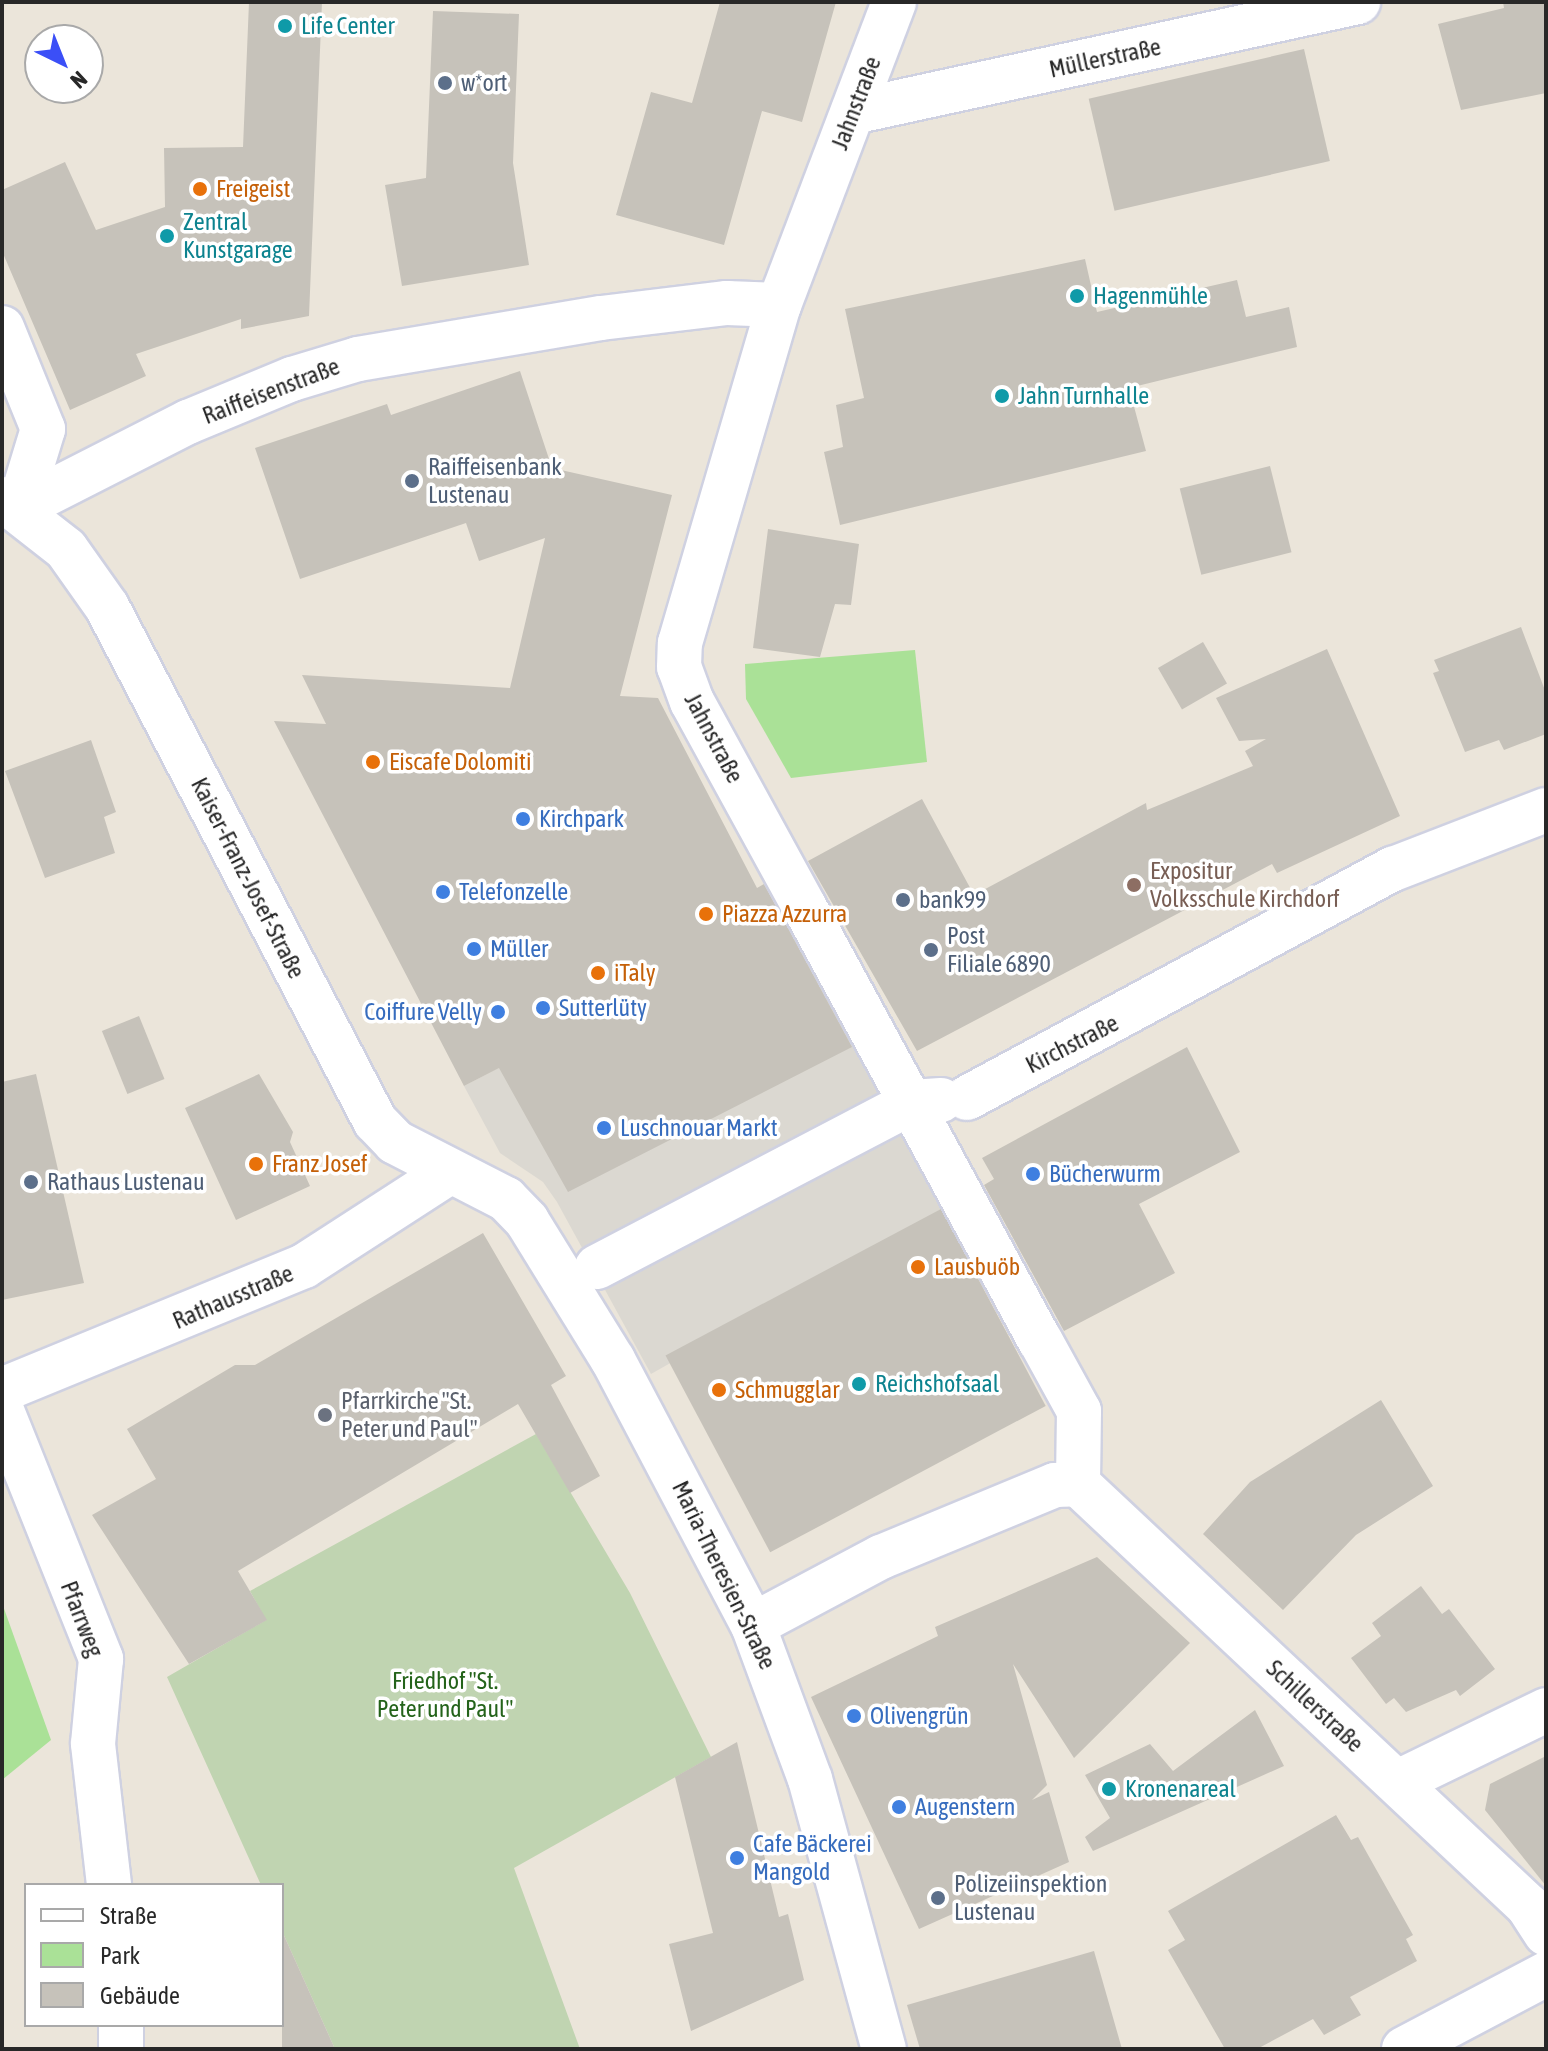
<!DOCTYPE html>
<html>
<head>
<meta charset="utf-8">
<style>
	body { margin:0 }
	#map { position:relative; width:1548px; height:2051px; overflow:hidden; background:#ebe5da; font-family:"Asap Condensed",sans-serif }
	div>[style] { position:absolute }
	[style*='--x'] { left:calc(var(--x)*1px); top:calc(var(--y)*1px); width:calc(var(--w)*1px); rotate:calc(var(--a)*1deg) }
	.green>* { inset:0; background:#aae197 }
	.cemetery>* { inset:0; background:#c0d4b1 }
	.plaza>* { inset:0; background:#dbd8d1 }
	.building>* { inset:0; background:#c6c2ba; transform-origin:0 0 }
	.roads { filter:drop-shadow(2px 0 #cfd1e1) drop-shadow(-2px 0 #cfd1e1) drop-shadow(0 2px #cfd1e1) drop-shadow(0 -2px #cfd1e1) }
	.pedestrian>* { height:44px; margin:-22px; padding:0 22px; transform-origin:22px; border-radius:22px; background:#fff }
	.minor>* { height:44px; margin:-22px; padding:0 22px; transform-origin:22px; border-radius:22px; background:#fff }
	.dots>* { width:22px; height:22px; translate:-50% -50%; box-sizing:border-box; border:4px solid #fff; border-radius:50% }
	span { translate:-50% -50%; white-space:nowrap; text-align:center; line-height:1.15; -webkit-text-stroke:7px #fff; paint-order:stroke }
	.culture-label { font-size:24px; color:#0d838f }
	.left { translate:0 -50%; text-align:left }
	.street-label { font-size:24px; color:#282828 }
	.service-label { font-size:24px; color:#4e5e75 }
	.food-label { font-size:24px; color:#c56008 }
	.shop-label { font-size:24px; color:#366cbe }
	.right { translate:-100% -50%; text-align:right }
	.education-label { font-size:24px; color:#785e54 }
	.worship-label { font-size:24px; color:#5b616d }
	.park-label { font-size:24px; color:#24631a }
	.frame { position:absolute; inset:0; border:4px solid #282828; pointer-events:none }
	.legend { position:absolute; left:24px; top:1883px; width:260px; height:144px; box-sizing:border-box; background:#fff; border:2px solid #a9a9a9; margin:0; padding:10px 14px; list-style:none; font-size:24px; color:#282828 }
	.legend li { display:flex; align-items:center; gap:16px; height:40px }
	.legend b { width:40px; border:2px solid #a9a9a9 }
	.north { position:absolute; left:24px; top:24px; width:80px; height:80px; box-sizing:border-box; background:#fff; border:2px solid #a9a9a9; border-radius:50%; rotate:137deg; font-size:22px; font-weight:700; line-height:32px; text-align:center; color:#282828 }
	.north::after { content:''; display:block; margin:auto; width:28px; height:36px; background:#3b4ff7; clip-path:polygon(50% 0,100% 100%,50% 72%,0 100%) }
</style>
</head>
<body>
<div id="map">
	<div class="green">
		<div style="clip-path:polygon(915px 650px,927px 762px,791px 778px,746px 699px,745px 664px)"></div>
		<div style="clip-path:polygon(2px 1603px,51px 1740px,2px 1780px)"></div>
	</div>
	<div class="cemetery">
		<div style="clip-path:polygon(536px 1434px,630px 1593px,711px 1757px,514px 1868px,580px 2049px,335px 2049px,282px 1931px,282px 1885px,261px 1885px,167px 1677px,266px 1620px,250px 1591px)"></div>
	</div>
	<div class="plaza">
		<div style="clip-path:polygon(805px 908px,963px 1197px,651px 1374px,557px 1202px,543px 1182px,500px 1153px,464px 1086px)"></div>
	</div>
	<div class="building">
		<div style="clip-path:polygon(249px 2px,322px 2px,309px 316px,241px 329px,241px 319px,136px 354px,146px 376px,70px 410px,2px 251px,2px 190px,65px 162px,96px 230px,165px 207px,164px 148px,243px 147px)"></div>
		<div style="clip-path:polygon(720px 2px,836px 2px,802px 122px,762px 111px,724px 245px,616px 215px,651px 92px,692px 103px)"></div>
		<div style="clip-path:polygon(1503px 2px,1546px 2px,1546px 93px,1461px 110px,1438px 24px,1504px 8px)"></div>
		<div style="clip-path:polygon(433px 11px,519px 14px,513px 163px,529px 265px,402px 286px,385px 185px,426px 178px)"></div>
		<div style="left:1304px;top:49px;width:115px;height:221px;rotate:77deg"></div>
		<div style="clip-path:polygon(1085px 259px,1097px 312px,1237px 280px,1246px 317px,1289px 307px,1297px 347px,1129px 388px,1146px 451px,840px 525px,824px 452px,843px 447px,836px 405px,864px 398px,845px 309px)"></div>
		<div style="clip-path:polygon(520px 371px,552px 468px,672px 495px,620px 696px,658px 698px,757px 888px,764px 884px,852px 1047px,568px 1192px,499px 1068px,464px 1086px,274px 721px,326px 724px,302px 675px,510px 688px,545px 538px,479px 561px,466px 523px,300px 579px,255px 448px,387px 404px,391px 415px)"></div>
		<div style="left:1270px;top:466px;width:89px;height:93px;rotate:76deg"></div>
		<div style="clip-path:polygon(768px 529px,859px 544px,851px 605px,835px 604px,820px 657px,753px 648px)"></div>
		<div style="clip-path:polygon(1521px 627px,1546px 693px,1546px 734px,1504px 750px,1499px 740px,1465px 752px,1433px 673px,1439px 671px,1434px 660px)"></div>
		<div style="left:1203px;top:642px;width:48px;height:52px;rotate:60deg"></div>
		<div style="clip-path:polygon(1327px 649px,1400px 816px,1277px 873px,1272px 864px,917px 1051px,808px 861px,922px 799px,974px 895px,1146px 803px,1147px 810px,1253px 766px,1245px 751px,1266px 739px,1239px 741px,1216px 698px)"></div>
		<div style="clip-path:polygon(91px 740px,116px 812px,104px 817px,115px 853px,45px 878px,5px 771px)"></div>
		<div style="left:139px;top:1016px;width:68px;height:40px;rotate:68deg"></div>
		<div style="clip-path:polygon(1187px 1047px,1240px 1152px,1139px 1204px,1175px 1273px,1064px 1331px,984px 1185px,994px 1179px,982px 1158px)"></div>
		<div style="clip-path:polygon(36px 1074px,84px 1283px,2px 1300px,2px 1082px)"></div>
		<div style="clip-path:polygon(259px 1074px,293px 1132px,290px 1142px,310px 1186px,236px 1220px,185px 1108px)"></div>
		<div style="left:941px;top:1209px;width:223px;height:312px;rotate:62deg"></div>
		<div style="clip-path:polygon(483px 1233px,566px 1376px,551px 1385px,600px 1476px,570px 1493px,518px 1404px,238px 1571px,267px 1620px,189px 1664px,92px 1515px,156px 1479px,127px 1429px,235px 1365px,255px 1365px)"></div>
		<div style="clip-path:polygon(1381px 1400px,1433px 1486px,1356px 1535px,1283px 1610px,1203px 1534px,1250px 1482px)"></div>
		<div style="clip-path:polygon(1097px 1557px,1190px 1643px,1074px 1758px,1013px 1664px,1047px 1785px,1032px 1800px,1049px 1792px,1069px 1862px,919px 1929px,811px 1697px,938px 1636px,935px 1627px)"></div>
		<div style="clip-path:polygon(1421px 1586px,1442px 1614px,1449px 1609px,1495px 1669px,1460px 1696px,1456px 1690px,1406px 1712px,1394px 1698px,1386px 1704px,1351px 1658px,1381px 1636px,1372px 1623px)"></div>
		<div style="clip-path:polygon(1255px 1710px,1284px 1766px,1093px 1851px,1085px 1837px,1110px 1818px,1085px 1775px,1150px 1744px,1173px 1771px)"></div>
		<div style="clip-path:polygon(737px 1742px,779px 1917px,788px 1914px,804px 1980px,691px 2031px,669px 1944px,713px 1933px,675px 1777px)"></div>
		<div style="clip-path:polygon(1546px 1756px,1546px 1886px,1485px 1810px,1490px 1784px)"></div>
		<div style="clip-path:polygon(1336px 1815px,1351px 1840px,1358px 1837px,1413px 1935px,1406px 1939px,1417px 1961px,1350px 1997px,1361px 2015px,1324px 2035px,1313px 2019px,1257px 2049px,1225px 2049px,1168px 1950px,1185px 1940px,1168px 1911px)"></div>
		<div style="clip-path:polygon(282px 1931px,335px 2049px,282px 2049px)"></div>
		<div style="clip-path:polygon(1094px 1951px,1122px 2049px,920px 2049px,907px 2005px)"></div>
	</div>
	<div class="roads">
		<div class="pedestrian">
			<div style="--x:805;--y:908;--w:492;--a:61.5"></div>
			<div style="--x:597;--y:1267;--w:356;--a:-27.6"></div>
			<div style="--x:912;--y:1102;--w:29;--a:-4"></div>
		</div>
		<div class="minor">
			<div style="--x:853;--y:112;--w:517;--a:-12.29"></div>
			<div style="--x:2;--y:328;--w:109;--a:67.9"></div>
			<div style="--x:43;--y:429;--w:83;--a:106.9"></div>
			<div style="--x:2;--y:499;--w:81;--a:38"></div>
			<div style="--x:66;--y:549;--w:71;--a:54.7"></div>
			<div style="--x:107;--y:607;--w:580;--a:62.46"></div>
			<div style="--x:375;--y:1121;--w:29;--a:46"></div>
			<div style="--x:395;--y:1142;--w:125;--a:27.2"></div>
			<div style="--x:506;--y:1199;--w:30;--a:46"></div>
			<div style="--x:527;--y:1221;--w:163;--a:58.3"></div>
			<div style="--x:613;--y:1360;--w:300;--a:62.2"></div>
			<div style="--x:753;--y:1625;--w:164;--a:69.7"></div>
			<div style="--x:810;--y:1779;--w:280;--a:74.7"></div>
			<div style="--x:19;--y:508;--w:190;--a:-27"></div>
			<div style="--x:188;--y:422;--w:113;--a:-22.5"></div>
			<div style="--x:292;--y:379;--w:69;--a:-16.9"></div>
			<div style="--x:358;--y:359;--w:246;--a:-9.6"></div>
			<div style="--x:601;--y:318;--w:127;--a:-6.8"></div>
			<div style="--x:727;--y:303;--w:52;--a:2.2"></div>
			<div style="--x:805;--y:908;--w:235;--a:-118.7"></div>
			<div style="--x:692;--y:702;--w:37;--a:-110"></div>
			<div style="--x:679;--y:667;--w:24;--a:-88"></div>
			<div style="--x:680;--y:643;--w:352;--a:-73.7"></div>
			<div style="--x:779;--y:305;--w:324;--a:-69.2"></div>
			<div style="--x:967;--y:1098;--w:484;--a:-28.3"></div>
			<div style="--x:1393;--y:869;--w:164;--a:-21.1"></div>
			<div style="--x:1040;--y:1340;--w:81;--a:61.2"></div>
			<div style="--x:1079;--y:1411;--w:73;--a:90.8"></div>
			<div style="--x:2;--y:1390;--w:326;--a:-22.3"></div>
			<div style="--x:304;--y:1266;--w:171;--a:-32.9"></div>
			<div style="--x:2;--y:1411;--w:267;--a:68.2"></div>
			<div style="--x:101;--y:1659;--w:85;--a:95.4"></div>
			<div style="--x:93;--y:1744;--w:142;--a:83.5"></div>
			<div style="--x:753;--y:1625;--w:145;--a:-28"></div>
			<div style="--x:881;--y:1557;--w:188;--a:-22.5"></div>
			<div style="--x:1055;--y:1485;--w:23;--a:-2"></div>
			<div style="--x:1078;--y:1484;--w:617;--a:43.16"></div>
			<div style="--x:1528;--y:1906;--w:33;--a:57"></div>
			<div style="--x:1398;--y:1782;--w:165;--a:-25.9"></div>
			<div style="--x:121;--y:2049;--w:24;--a:-90"></div>
			<div style="--x:1404;--y:2049;--w:161;--a:-27.8"></div>
		</div>
	</div>
	<div class="dots">
		<div style="left:285px;top:26px;background:#0f9aa8"></div>
		<div style="left:445px;top:83px;background:#5c6f8a"></div>
		<div style="left:200px;top:189px;background:#e8710a"></div>
		<div style="left:167px;top:236px;background:#0f9aa8"></div>
		<div style="left:1077px;top:296px;background:#0f9aa8"></div>
		<div style="left:1002px;top:396px;background:#0f9aa8"></div>
		<div style="left:412px;top:481px;background:#5c6f8a"></div>
		<div style="left:373px;top:762px;background:#e8710a"></div>
		<div style="left:523px;top:819px;background:#3f7fe0"></div>
		<div style="left:1134px;top:885px;background:#8d6e63"></div>
		<div style="left:443px;top:892px;background:#3f7fe0"></div>
		<div style="left:903px;top:900px;background:#5c6f8a"></div>
		<div style="left:706px;top:914px;background:#e8710a"></div>
		<div style="left:474px;top:949px;background:#3f7fe0"></div>
		<div style="left:931px;top:950px;background:#5c6f8a"></div>
		<div style="left:598px;top:973px;background:#e8710a"></div>
		<div style="left:543px;top:1008px;background:#3f7fe0"></div>
		<div style="left:498px;top:1012px;background:#3f7fe0"></div>
		<div style="left:604px;top:1128px;background:#3f7fe0"></div>
		<div style="left:256px;top:1164px;background:#e8710a"></div>
		<div style="left:1033px;top:1174px;background:#3f7fe0"></div>
		<div style="left:31px;top:1182px;background:#5c6f8a"></div>
		<div style="left:918px;top:1267px;background:#e8710a"></div>
		<div style="left:859px;top:1384px;background:#0f9aa8"></div>
		<div style="left:719px;top:1390px;background:#e8710a"></div>
		<div style="left:325px;top:1415px;background:#6b7280"></div>
		<div style="left:854px;top:1716px;background:#3f7fe0"></div>
		<div style="left:1109px;top:1789px;background:#0f9aa8"></div>
		<div style="left:899px;top:1807px;background:#3f7fe0"></div>
		<div style="left:737px;top:1858px;background:#3f7fe0"></div>
		<div style="left:938px;top:1898px;background:#5c6f8a"></div>
	</div>
	<div class="culture-label">
		<span class="left" style="left:301px;top:26px">Life Center</span>
		<span class="left" style="left:183px;top:236px">Zentral<br>Kunstgarage</span>
		<span class="left" style="left:1093px;top:296px">Hagenmühle</span>
		<span class="left" style="left:1018px;top:396px">Jahn Turnhalle</span>
		<span class="left" style="left:875px;top:1384px">Reichshofsaal</span>
		<span class="left" style="left:1125px;top:1789px">Kronenareal</span>
	</div>
	<div class="street-label">
		<span style="left:1105px;top:58px;rotate:-12deg">Müllerstraße</span>
		<span style="left:856px;top:103px;rotate:-69deg">Jahnstraße</span>
		<span style="left:271px;top:391px;rotate:-21deg">Raiffeisenstraße</span>
		<span style="left:714px;top:738px;rotate:62deg">Jahnstraße</span>
		<span style="left:248px;top:878px;rotate:63deg">Kaiser-Franz-Josef-Straße</span>
		<span style="left:1072px;top:1044px;rotate:-27deg">Kirchstraße</span>
		<span style="left:233px;top:1297px;rotate:-23deg">Rathausstraße</span>
		<span style="left:724px;top:1575px;rotate:64deg">Maria-Theresien-Straße</span>
		<span style="left:82px;top:1619px;rotate:69deg">Pfarrweg</span>
		<span style="left:1315px;top:1706px;rotate:43deg">Schillerstraße</span>
	</div>
	<div class="service-label">
		<span class="left" style="left:461px;top:83px">w*ort</span>
		<span class="left" style="left:428px;top:481px">Raiffeisenbank<br>Lustenau</span>
		<span class="left" style="left:919px;top:900px">bank99</span>
		<span class="left" style="left:947px;top:950px">Post<br>Filiale 6890</span>
		<span class="left" style="left:47px;top:1182px">Rathaus Lustenau</span>
		<span class="left" style="left:954px;top:1898px">Polizeiinspektion<br>Lustenau</span>
	</div>
	<div class="food-label">
		<span class="left" style="left:216px;top:189px">Freigeist</span>
		<span class="left" style="left:389px;top:762px">Eiscafe Dolomiti</span>
		<span class="left" style="left:722px;top:914px">Piazza Azzurra</span>
		<span class="left" style="left:614px;top:973px">iTaly</span>
		<span class="left" style="left:272px;top:1164px">Franz Josef</span>
		<span class="left" style="left:934px;top:1267px">Lausbuöb</span>
		<span class="left" style="left:735px;top:1390px">Schmugglar</span>
	</div>
	<div class="shop-label">
		<span class="left" style="left:539px;top:819px">Kirchpark</span>
		<span class="left" style="left:459px;top:892px">Telefonzelle</span>
		<span class="left" style="left:490px;top:949px">Müller</span>
		<span class="left" style="left:559px;top:1008px">Sutterlüty</span>
		<span class="right" style="left:482px;top:1012px">Coiffure Velly</span>
		<span class="left" style="left:620px;top:1128px">Luschnouar Markt</span>
		<span class="left" style="left:1049px;top:1174px">Bücherwurm</span>
		<span class="left" style="left:870px;top:1716px">Olivengrün</span>
		<span class="left" style="left:915px;top:1807px">Augenstern</span>
		<span class="left" style="left:753px;top:1858px">Cafe Bäckerei<br>Mangold</span>
	</div>
	<div class="education-label">
		<span class="left" style="left:1150px;top:885px">Expositur<br>Volksschule Kirchdorf</span>
	</div>
	<div class="worship-label">
		<span class="left" style="left:341px;top:1415px">Pfarrkirche "St.<br>Peter und Paul"</span>
	</div>
	<div class="park-label">
		<span style="left:445px;top:1695px">Friedhof "St.<br>Peter und Paul"</span>
	</div>
	<div class="frame"></div>
	<ul class="legend">
	<li><b style="height:10px;background:#fff"></b>Straße</li>
	<li><b style="height:22px;background:#aae197"></b>Park</li>
	<li><b style="height:22px;background:#c6c2ba"></b>Gebäude</li>
	</ul>
	<div class="north">N</div>
</div>
</body>
</html>
